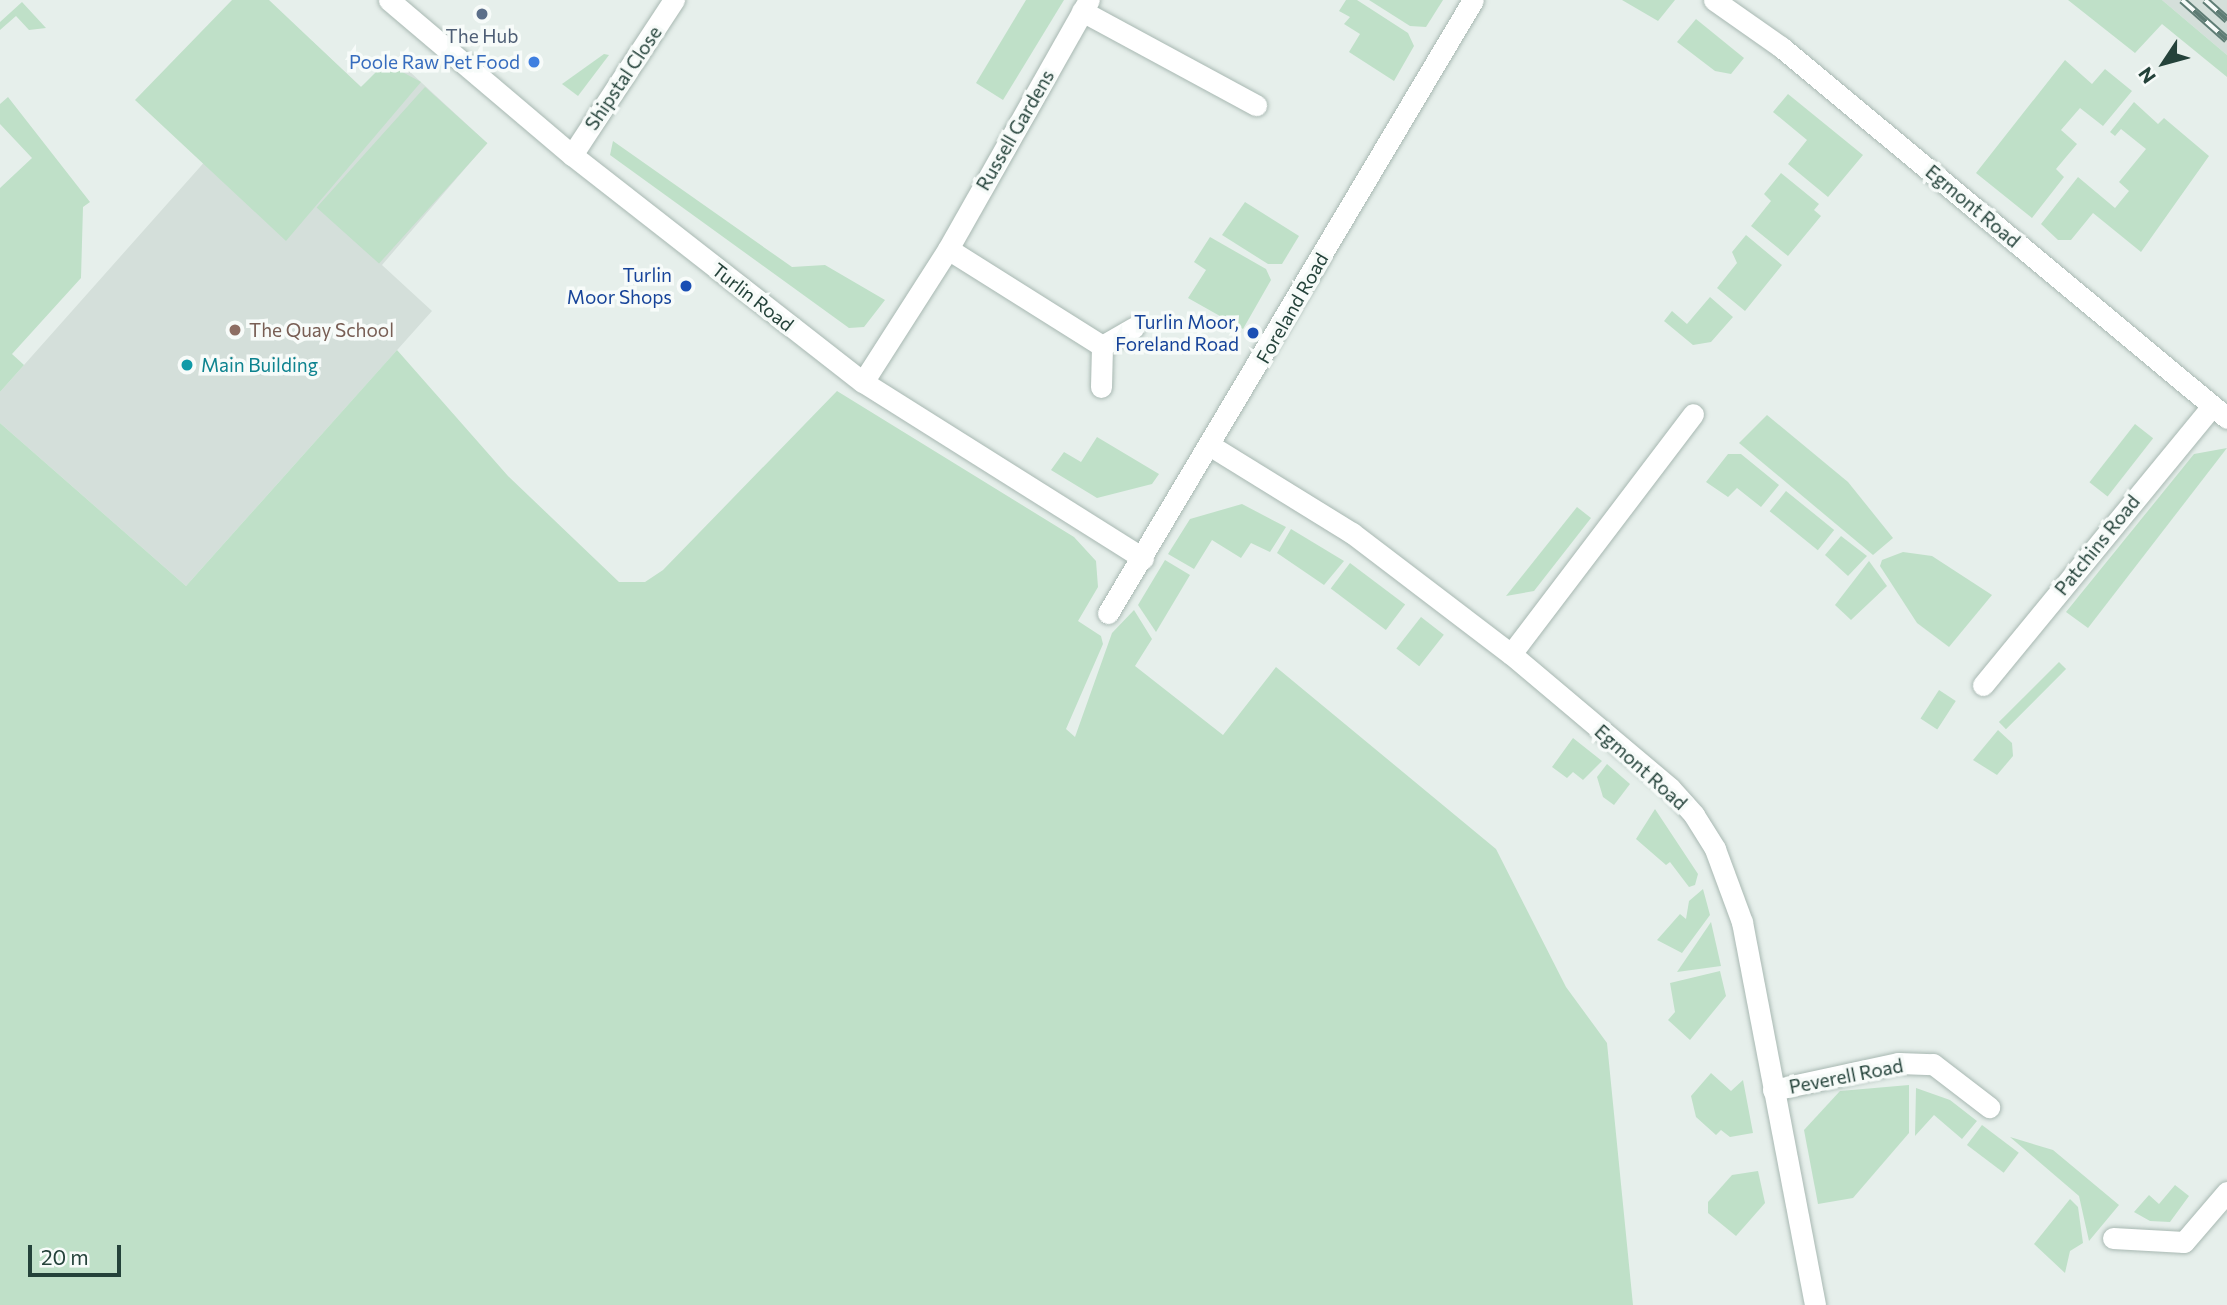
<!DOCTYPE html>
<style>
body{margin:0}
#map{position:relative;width:2227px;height:1305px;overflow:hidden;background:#e6efeb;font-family:Commissioner,sans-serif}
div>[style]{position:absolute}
.built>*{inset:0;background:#d4dfda}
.green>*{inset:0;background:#bfe0c8;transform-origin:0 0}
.roads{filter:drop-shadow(0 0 2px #a8b8b2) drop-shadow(0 0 2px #a8b8b2)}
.street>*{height:21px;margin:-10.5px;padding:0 10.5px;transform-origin:10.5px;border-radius:10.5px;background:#fff}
.rail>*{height:8px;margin-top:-4px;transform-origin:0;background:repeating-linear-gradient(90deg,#f7fbf9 0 16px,#5f7d75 0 32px);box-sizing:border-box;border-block:2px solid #5f7d75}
.dots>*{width:19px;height:19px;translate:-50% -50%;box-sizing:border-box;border:4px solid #f7fbf9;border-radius:50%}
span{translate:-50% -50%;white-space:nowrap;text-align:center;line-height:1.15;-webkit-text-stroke:7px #f7fbf9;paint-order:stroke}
.service-label{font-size:19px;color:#4e5e75}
.shop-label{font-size:19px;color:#366cbe}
.right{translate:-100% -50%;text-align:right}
.street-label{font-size:19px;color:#24423a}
.transit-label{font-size:19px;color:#164399}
.education-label{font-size:19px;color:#785e54}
.left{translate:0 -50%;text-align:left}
.culture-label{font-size:19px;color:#0d838f}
.north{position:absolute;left:2129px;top:28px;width:70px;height:70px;-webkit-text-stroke:5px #f7fbf9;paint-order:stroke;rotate:234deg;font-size:19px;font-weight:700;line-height:28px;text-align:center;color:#24423a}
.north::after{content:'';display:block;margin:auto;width:24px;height:32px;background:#24423a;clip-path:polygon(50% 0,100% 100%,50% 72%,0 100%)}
.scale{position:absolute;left:28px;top:1245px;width:93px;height:32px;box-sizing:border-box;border:4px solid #24423a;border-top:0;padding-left:9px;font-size:21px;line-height:24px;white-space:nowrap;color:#24423a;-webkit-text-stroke:5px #f7fbf9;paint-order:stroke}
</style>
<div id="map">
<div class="built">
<div style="clip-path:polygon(2162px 0,2227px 0,2227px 55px)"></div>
<div style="clip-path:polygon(312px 41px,361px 87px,383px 69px,409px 71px,487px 143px,382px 265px,432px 311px,186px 586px,0 423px,0 392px)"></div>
</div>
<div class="green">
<div style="clip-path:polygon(232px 0,269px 0,361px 87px,377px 71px,393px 67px,421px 82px,286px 241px,135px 100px)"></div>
<div style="clip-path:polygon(1026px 0,1064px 0,1003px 100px,976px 83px)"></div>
<div style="clip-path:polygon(1346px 0,1357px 0,1408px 33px,1414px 46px,1394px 81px,1349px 52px,1360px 34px,1344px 24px,1350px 17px,1339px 11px)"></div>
<div style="clip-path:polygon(1369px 0,1443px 0,1426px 27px,1410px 26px)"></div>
<div style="clip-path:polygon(1622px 0,1675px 0,1658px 21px)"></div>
<div style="clip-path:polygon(2068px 0,2162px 0,2227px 55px,2227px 77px,2162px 24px,2135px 53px)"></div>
<div style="clip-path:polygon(22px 2px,46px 28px,29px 30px,16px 16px,0 30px,0 22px)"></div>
<div style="clip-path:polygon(1696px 19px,1744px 58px,1731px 74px,1715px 71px,1677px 42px)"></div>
<div style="clip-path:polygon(604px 54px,609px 55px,578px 96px,562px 84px)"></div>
<div style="clip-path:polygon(2065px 60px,2092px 84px,2105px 69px,2132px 91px,2103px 126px,2080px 108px,2061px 130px,2077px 144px,2056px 169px,2064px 177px,2032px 218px,1976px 173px)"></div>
<div style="left:425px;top:87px;width:84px;height:162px;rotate:42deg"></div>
<div style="clip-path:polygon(1788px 94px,1863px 155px,1828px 197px,1788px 164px,1807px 140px,1773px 112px)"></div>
<div style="clip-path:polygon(8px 97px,90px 202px,83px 207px,81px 278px,12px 354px,24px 365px,0 392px,0 188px,32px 158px,0 124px,0 104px)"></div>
<div style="clip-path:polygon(2134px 102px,2158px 124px,2164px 118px,2209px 156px,2141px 252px,2093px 213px,2071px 240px,2058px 240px,2041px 224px,2078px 177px,2115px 208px,2129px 191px,2119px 182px,2146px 149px,2121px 129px,2115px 136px,2110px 132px)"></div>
<div style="clip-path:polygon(613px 141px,792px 267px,825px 265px,885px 300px,864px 327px,849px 328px,610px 155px)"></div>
<div style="clip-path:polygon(1781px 173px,1819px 204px,1814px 210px,1821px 216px,1788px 256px,1751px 226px,1771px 201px,1764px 194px)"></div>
<div style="clip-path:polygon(1245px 202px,1299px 236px,1282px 264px,1268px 264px,1222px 235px)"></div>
<div style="clip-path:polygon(1746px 235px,1782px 265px,1745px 311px,1717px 288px,1737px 263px,1732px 252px)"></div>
<div style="clip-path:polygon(1210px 237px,1266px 269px,1271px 280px,1243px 329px,1188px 298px,1206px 270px,1194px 262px)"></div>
<div style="clip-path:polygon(1710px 297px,1733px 317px,1711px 342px,1693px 345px,1664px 321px,1672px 311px,1687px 324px)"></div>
<div style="clip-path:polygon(397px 350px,508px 476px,619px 582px,645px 582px,663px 570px,837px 391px,1074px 537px,1096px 561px,1098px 587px,1078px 621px,1101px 636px,1103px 644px,1066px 729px,1075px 737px,1112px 633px,1134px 610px,1152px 639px,1135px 666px,1223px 735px,1276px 667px,1496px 849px,1566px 987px,1607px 1043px,1633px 1305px,0 1305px,0 423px,186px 586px)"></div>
<div style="clip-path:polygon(1767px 415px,1848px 482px,1893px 538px,1873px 555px,1739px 443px)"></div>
<div style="left:2135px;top:424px;width:23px;height:74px;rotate:38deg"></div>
<div style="clip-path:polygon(1097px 437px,1159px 474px,1152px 484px,1097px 498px,1051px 470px,1064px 452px,1081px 462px)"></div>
<div style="clip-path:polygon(2227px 448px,2088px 628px,2066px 612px,2194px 454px)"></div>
<div style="clip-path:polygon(1728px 454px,1741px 454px,1779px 485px,1761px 507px,1737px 488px,1728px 497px,1706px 482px)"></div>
<div style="left:1786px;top:491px;width:62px;height:26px;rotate:39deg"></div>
<div style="clip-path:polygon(1242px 504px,1286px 527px,1270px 552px,1251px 543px,1241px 558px,1212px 540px,1194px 569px,1168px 554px,1190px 519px)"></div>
<div style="clip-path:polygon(1577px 507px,1591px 518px,1534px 591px,1506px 596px)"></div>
<div style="clip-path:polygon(1291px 529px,1344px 561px,1324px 585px,1277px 553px)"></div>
<div style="clip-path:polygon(1841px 536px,1867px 556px,1848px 576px,1825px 555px)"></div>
<div style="clip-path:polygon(1903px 552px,1932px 556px,1992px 595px,1949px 647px,1917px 623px,1880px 566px,1882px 560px)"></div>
<div style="clip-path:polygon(1165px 560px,1190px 575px,1156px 632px,1138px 605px)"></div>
<div style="clip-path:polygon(1869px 561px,1887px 586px,1851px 620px,1835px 605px)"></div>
<div style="left:1350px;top:563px;width:69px;height:32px;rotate:37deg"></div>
<div style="left:1421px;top:617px;width:29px;height:40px;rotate:38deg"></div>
<div style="left:2059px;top:662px;width:10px;height:85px;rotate:45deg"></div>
<div style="left:1939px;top:690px;width:20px;height:34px;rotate:33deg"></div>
<div style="clip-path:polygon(1998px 730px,2012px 743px,2013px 756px,1997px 775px,1973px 760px)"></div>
<div style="clip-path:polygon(1573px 738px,1602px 761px,1583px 780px,1573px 772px,1567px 778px,1552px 767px)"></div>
<div style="clip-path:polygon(1607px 764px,1630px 784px,1614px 805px,1603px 797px,1597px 777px)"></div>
<div style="clip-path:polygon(1655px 809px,1698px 874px,1695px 885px,1689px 887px,1670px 862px,1666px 865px,1636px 839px)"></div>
<div style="clip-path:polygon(1703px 889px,1710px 915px,1682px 953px,1657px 940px,1680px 914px,1686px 919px,1689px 901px)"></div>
<div style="clip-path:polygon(1711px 922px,1721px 966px,1677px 972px)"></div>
<div style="clip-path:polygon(1720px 971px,1726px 996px,1690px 1040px,1668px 1020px,1675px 1012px,1670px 983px)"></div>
<div style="clip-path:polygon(1711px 1073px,1731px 1091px,1743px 1080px,1753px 1133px,1730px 1137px,1721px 1130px,1716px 1135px,1696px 1117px,1691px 1096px)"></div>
<div style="clip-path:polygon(1909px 1085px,1909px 1133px,1853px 1198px,1818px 1204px,1804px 1130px,1840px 1091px)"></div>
<div style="clip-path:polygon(1916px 1088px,1950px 1100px,1977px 1121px,1962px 1139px,1934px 1115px,1915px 1136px)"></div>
<div style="left:1982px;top:1125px;width:46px;height:25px;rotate:37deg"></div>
<div style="clip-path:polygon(2010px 1137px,2053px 1150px,2119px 1205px,2089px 1241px,2079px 1196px)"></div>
<div style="clip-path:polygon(1758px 1171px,1765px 1203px,1736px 1236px,1708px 1213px,1708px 1202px,1732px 1175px)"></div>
<div style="clip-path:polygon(2175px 1185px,2189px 1196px,2170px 1222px,2150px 1221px,2134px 1212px,2149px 1195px,2159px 1204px)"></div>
<div style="clip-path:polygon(2070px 1199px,2078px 1207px,2083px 1243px,2070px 1251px,2065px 1273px,2034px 1244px)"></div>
</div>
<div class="roads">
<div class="street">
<div style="left:389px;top:0;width:240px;rotate:40.3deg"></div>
<div style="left:572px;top:155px;width:369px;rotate:38deg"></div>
<div style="left:863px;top:382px;width:331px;rotate:32.2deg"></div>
<div style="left:1714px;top:0;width:82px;rotate:35deg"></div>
<div style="left:1781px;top:47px;width:580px;rotate:39.75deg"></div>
<div style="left:1082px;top:11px;width:198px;rotate:28.4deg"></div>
<div style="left:572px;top:155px;width:186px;rotate:-56.7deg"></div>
<div style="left:948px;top:249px;width:182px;rotate:32.2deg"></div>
<div style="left:1102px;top:346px;width:36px;rotate:-30deg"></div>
<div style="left:863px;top:382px;width:158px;rotate:-57.4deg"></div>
<div style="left:948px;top:249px;width:286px;rotate:-60.5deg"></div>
<div style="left:1101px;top:387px;width:41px;rotate:-88.6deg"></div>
<div style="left:1211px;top:446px;width:166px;rotate:31.7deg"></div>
<div style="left:1352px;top:533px;width:200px;rotate:37.3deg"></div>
<div style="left:1511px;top:654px;width:208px;rotate:40.1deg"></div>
<div style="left:1670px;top:788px;width:36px;rotate:48deg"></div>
<div style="left:1694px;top:815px;width:40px;rotate:58deg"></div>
<div style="left:1715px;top:849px;width:78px;rotate:69.7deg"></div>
<div style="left:1742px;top:922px;width:390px;rotate:79.2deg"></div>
<div style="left:1108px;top:613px;width:713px;rotate:-59.23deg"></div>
<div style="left:1511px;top:654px;width:301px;rotate:-52.8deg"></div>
<div style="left:1983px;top:685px;width:360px;rotate:-50.6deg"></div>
<div style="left:1773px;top:1090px;width:128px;rotate:-12.2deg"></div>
<div style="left:1898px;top:1063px;width:35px;rotate:2deg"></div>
<div style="left:1933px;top:1064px;width:71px;rotate:37.5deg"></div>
<div style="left:2113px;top:1238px;width:71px;rotate:3.2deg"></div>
<div style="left:2184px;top:1242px;width:66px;rotate:-49.3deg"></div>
</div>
</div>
<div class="rail">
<div style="left:2182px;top:0;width:60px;rotate:41.6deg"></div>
<div style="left:2205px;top:0;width:30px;rotate:42deg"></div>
</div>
<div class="dots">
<div style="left:482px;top:14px;background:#5c6f8a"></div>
<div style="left:534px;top:62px;background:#3f7fe0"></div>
<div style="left:686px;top:286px;background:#1a4fb4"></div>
<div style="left:235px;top:330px;background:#8d6e63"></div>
<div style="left:1253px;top:333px;background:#1a4fb4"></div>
<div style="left:187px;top:365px;background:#0f9aa8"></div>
</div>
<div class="service-label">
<span style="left:482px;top:36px">The Hub</span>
</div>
<div class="shop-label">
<span class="right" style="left:520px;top:62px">Poole Raw Pet Food</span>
</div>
<div class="street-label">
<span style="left:623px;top:78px;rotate:-56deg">Shipstal Close</span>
<span style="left:1015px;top:130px;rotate:-60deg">Russell Gardens</span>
<span style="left:1973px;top:206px;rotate:40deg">Egmont Road</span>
<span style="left:753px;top:297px;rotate:38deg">Turlin Road</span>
<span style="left:1292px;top:308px;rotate:-60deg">Foreland Road</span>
<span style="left:2097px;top:545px;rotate:-51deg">Patchins Road</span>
<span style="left:1641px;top:767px;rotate:42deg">Egmont Road</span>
<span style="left:1846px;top:1076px;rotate:-11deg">Peverell Road</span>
</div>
<div class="transit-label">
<span class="right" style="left:672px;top:286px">Turlin<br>Moor Shops</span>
<span class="right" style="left:1239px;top:333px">Turlin Moor,<br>Foreland Road</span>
</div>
<div class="education-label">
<span class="left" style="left:249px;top:330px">The Quay School</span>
</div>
<div class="culture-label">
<span class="left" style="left:201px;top:365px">Main Building</span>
</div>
<div class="north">N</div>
<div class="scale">20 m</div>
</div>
